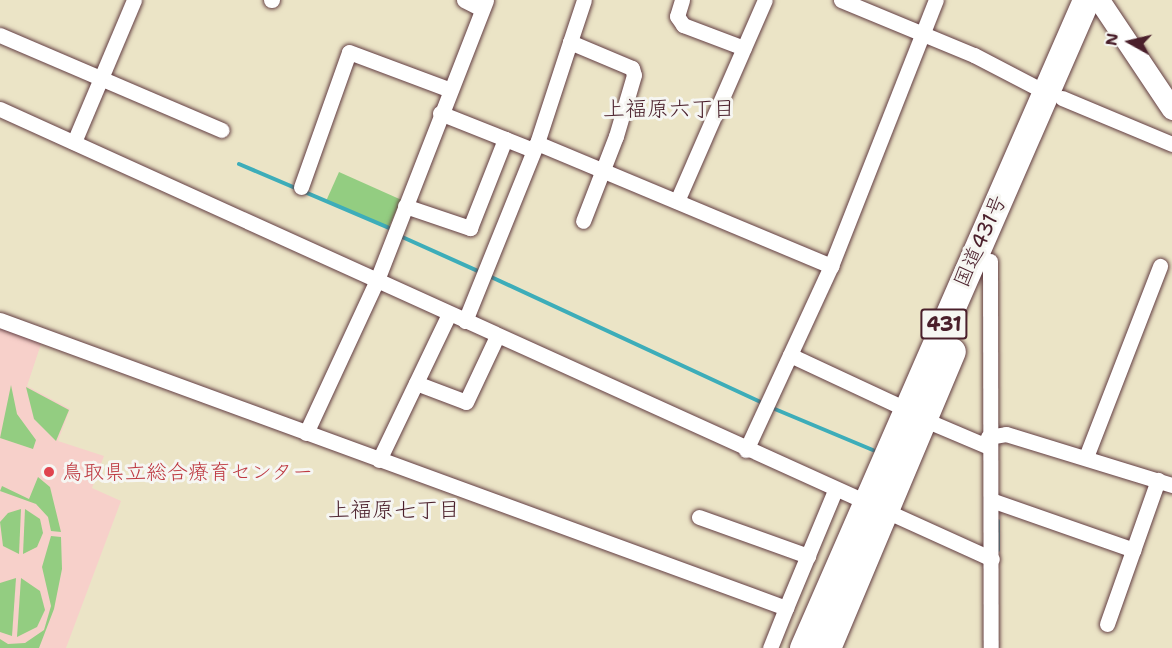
<!DOCTYPE html>
<meta charset="utf-8">
<style>
body{margin:0}
#map{position:relative;width:1172px;height:648px;overflow:hidden;background:#ebe4c6;font-family:"Shantell Sans","Klee One",sans-serif}
div>[style]{position:absolute}
.built>*{inset:0;background:#f7d0ca}
.green>*{inset:0;background:#93cd81;transform-origin:0 0}
.stream>*{height:4px;margin:-2px;padding:0 2px;transform-origin:2px;border-radius:2px;background:#3dadb9}
.roads{filter:drop-shadow(0 0 2px #623d42) drop-shadow(0 0 2px #623d42)}
.street>*{height:15px;margin:-7.5px;padding:0 7.5px;transform-origin:7.5px;border-radius:7.5px;background:#fff}
.secondary>*{height:21px;margin:-10.5px;padding:0 10.5px;transform-origin:10.5px;border-radius:10.5px;background:#fff}
.highway>*{height:27px;margin:-13.5px;padding:0 13.5px;transform-origin:13.5px;border-radius:13.5px;background:#fff}
.dots>*{width:16px;height:16px;translate:-50% -50%;box-sizing:border-box;border:3px solid #f6f6f2;border-radius:50%}
span{translate:-50% -50%;white-space:nowrap;text-align:center;line-height:1.15;-webkit-text-stroke:6px #f6f6f2;paint-order:stroke}
.shield-label span{padding:2px 4px;background:#f6f6f2;border:2px solid;border-radius:4px;-webkit-text-stroke-width:0}
.shield-label{font-size:20px;color:#4a1f2b;font-weight:700}
.street-label{font-size:21px;color:#4a1f2b}
.health-label{font-size:21px;color:#be3a42}
.left{translate:0 -50%;text-align:left}
.neighbourhood-label{font-size:22px;color:#4a1f2b}
.north{position:absolute;left:1100px;top:12px;width:60px;height:60px;-webkit-text-stroke:4px #f6f6f2;paint-order:stroke;rotate:278deg;font-size:16px;font-weight:700;line-height:24px;text-align:center;color:#4a1f2b}
.north::after{content:'';display:block;margin:auto;width:21px;height:27px;background:#4a1f2b;clip-path:polygon(50% 0,100% 100%,50% 72%,0 100%)}
</style>
<div id="map">
<div class="built">
<div style="clip-path:polygon(0 324px,42px 341px,27px 386px,70px 409px,58px 441px,104px 456px,92px 488px,121px 501px,66px 648px,0 648px)"></div>
</div>
<div class="green">
<div style="left:339px;top:172px;width:68px;height:32px;rotate:24deg"></div>
<div style="clip-path:polygon(11px 385px,17px 414px,36px 440px,33px 449px,0 438px)"></div>
<div style="clip-path:polygon(26px 387px,69px 410px,56px 441px,34px 419px)"></div>
<div style="clip-path:polygon(38px 477px,50px 487px,61px 532px,51px 531px,48px 517px,36px 504px,0 491px,2px 486px,29px 499px)"></div>
<div style="clip-path:polygon(21px 509px,19px 554px,3px 546px,0 522px,8px 513px)"></div>
<div style="clip-path:polygon(25px 509px,40px 519px,43px 533px,37px 547px,23px 554px)"></div>
<div style="clip-path:polygon(51px 536px,61px 537px,62px 569px,54px 609px,39px 648px,0 648px,0 639px,8px 644px,25px 643px,44px 630px,51px 606px,42px 567px)"></div>
<div style="clip-path:polygon(16px 578px,12px 636px,0 632px,0 583px)"></div>
<div style="clip-path:polygon(21px 578px,40px 591px,45px 610px,37px 627px,17px 637px)"></div>
</div>
<div class="stream">
<div style="left:239px;top:164px;width:163px;rotate:23.1deg"></div>
<div style="left:400px;top:236px;width:85px;rotate:24.2deg"></div>
<div style="left:489px;top:276px;width:300px;rotate:24.9deg"></div>
<div style="left:770px;top:407px;width:112px;rotate:22.7deg"></div>
<div style="left:998px;top:521px;width:29px;rotate:90deg"></div>
</div>
<div class="roads">
<div class="street">
<div style="left:271px;top:0;width:1px"></div>
<div style="left:464px;top:0;width:20px;rotate:27deg"></div>
<div style="left:682px;top:0;width:17px;rotate:107deg"></div>
<div style="left:677px;top:16px;width:11px;rotate:56deg"></div>
<div style="left:683px;top:25px;width:65px;rotate:20.7deg"></div>
<div style="left:841px;top:0;width:144px;rotate:22.5deg"></div>
<div style="left:974px;top:55px;width:82px;rotate:27.5deg"></div>
<div style="left:0;top:35px;width:241px;rotate:23.2deg"></div>
<div style="left:570px;top:42px;width:44px;rotate:-71.6deg"></div>
<div style="left:1062px;top:98px;width:119px;rotate:22.7deg"></div>
<div style="left:0;top:109px;width:1089px;rotate:24.4deg"></div>
<div style="left:440px;top:113px;width:100px;rotate:21.7deg"></div>
<div style="left:74px;top:142px;width:154px;rotate:-67.1deg"></div>
<div style="left:537px;top:143px;width:106px;rotate:-71.9deg"></div>
<div style="left:570px;top:42px;width:67px;rotate:22.8deg"></div>
<div style="left:632px;top:68px;width:7px;rotate:74deg"></div>
<div style="left:634px;top:75px;width:64px;rotate:106.4deg"></div>
<div style="left:616px;top:136px;width:91px;rotate:111.2deg"></div>
<div style="left:301px;top:187px;width:143px;rotate:-70.4deg"></div>
<div style="left:349px;top:52px;width:106px;rotate:20.5deg"></div>
<div style="left:677px;top:201px;width:219px;rotate:-66.4deg"></div>
<div style="left:405px;top:206px;width:69px;rotate:18.7deg"></div>
<div style="left:470px;top:228px;width:96px;rotate:-68.5deg"></div>
<div style="left:990px;top:261px;width:387px;rotate:89.9deg"></div>
<div style="left:0;top:320px;width:837px;rotate:20.12deg"></div>
<div style="left:786px;top:608px;width:128px;rotate:-67.4deg"></div>
<div style="left:465px;top:321px;width:192px;rotate:-68deg"></div>
<div style="left:537px;top:143px;width:319px;rotate:22.7deg"></div>
<div style="left:790px;top:355px;width:128px;rotate:25deg"></div>
<div style="left:416px;top:383px;width:53px;rotate:20.8deg"></div>
<div style="left:466px;top:402px;width:73px;rotate:-64.8deg"></div>
<div style="left:923px;top:419px;width:72px;rotate:23deg"></div>
<div style="left:306px;top:433px;width:169px;rotate:-65.1deg"></div>
<div style="left:377px;top:280px;width:300px;rotate:-68.7deg"></div>
<div style="left:988px;top:437px;width:18px;rotate:-9deg"></div>
<div style="left:1006px;top:434px;width:174px;rotate:17.1deg"></div>
<div style="left:746px;top:450px;width:203px;rotate:-65.2deg"></div>
<div style="left:831px;top:266px;width:286px;rotate:-68.5deg"></div>
<div style="left:1086px;top:457px;width:205px;rotate:-68.8deg"></div>
<div style="left:379px;top:460px;width:162px;rotate:-64.4deg"></div>
<div style="left:991px;top:500px;width:151px;rotate:19.3deg"></div>
<div style="left:699px;top:517px;width:116px;rotate:19.7deg"></div>
<div style="left:1107px;top:624px;width:153px;rotate:-70.5deg"></div>
<div style="left:770px;top:648px;width:43px;rotate:-68.2deg"></div>
</div>
<div class="secondary">
<div style="left:1099px;top:0;width:131px;rotate:56.2deg"></div>
</div>
<div class="highway">
<div style="left:803px;top:648px;width:707px;rotate:-66.41deg"></div>
<div style="left:827px;top:648px;width:322px;rotate:-67.2deg"></div>
</div>
</div>
<div class="dots">
<div style="left:49px;top:472px;background:#e0444e"></div>
</div>
<div class="shield-label">
<span style="left:944px;top:324px">431</span>
</div>
<div class="street-label">
<span style="left:980px;top:241px;rotate:-66deg">国道431号</span>
</div>
<div class="health-label">
<span class="left" style="left:62px;top:472px">鳥取県立総合療育センター</span>
</div>
<div class="neighbourhood-label">
<span style="left:669px;top:109px">上福原六丁目</span>
<span style="left:394px;top:510px">上福原七丁目</span>
</div>
<div class="north">N</div>
</div>
